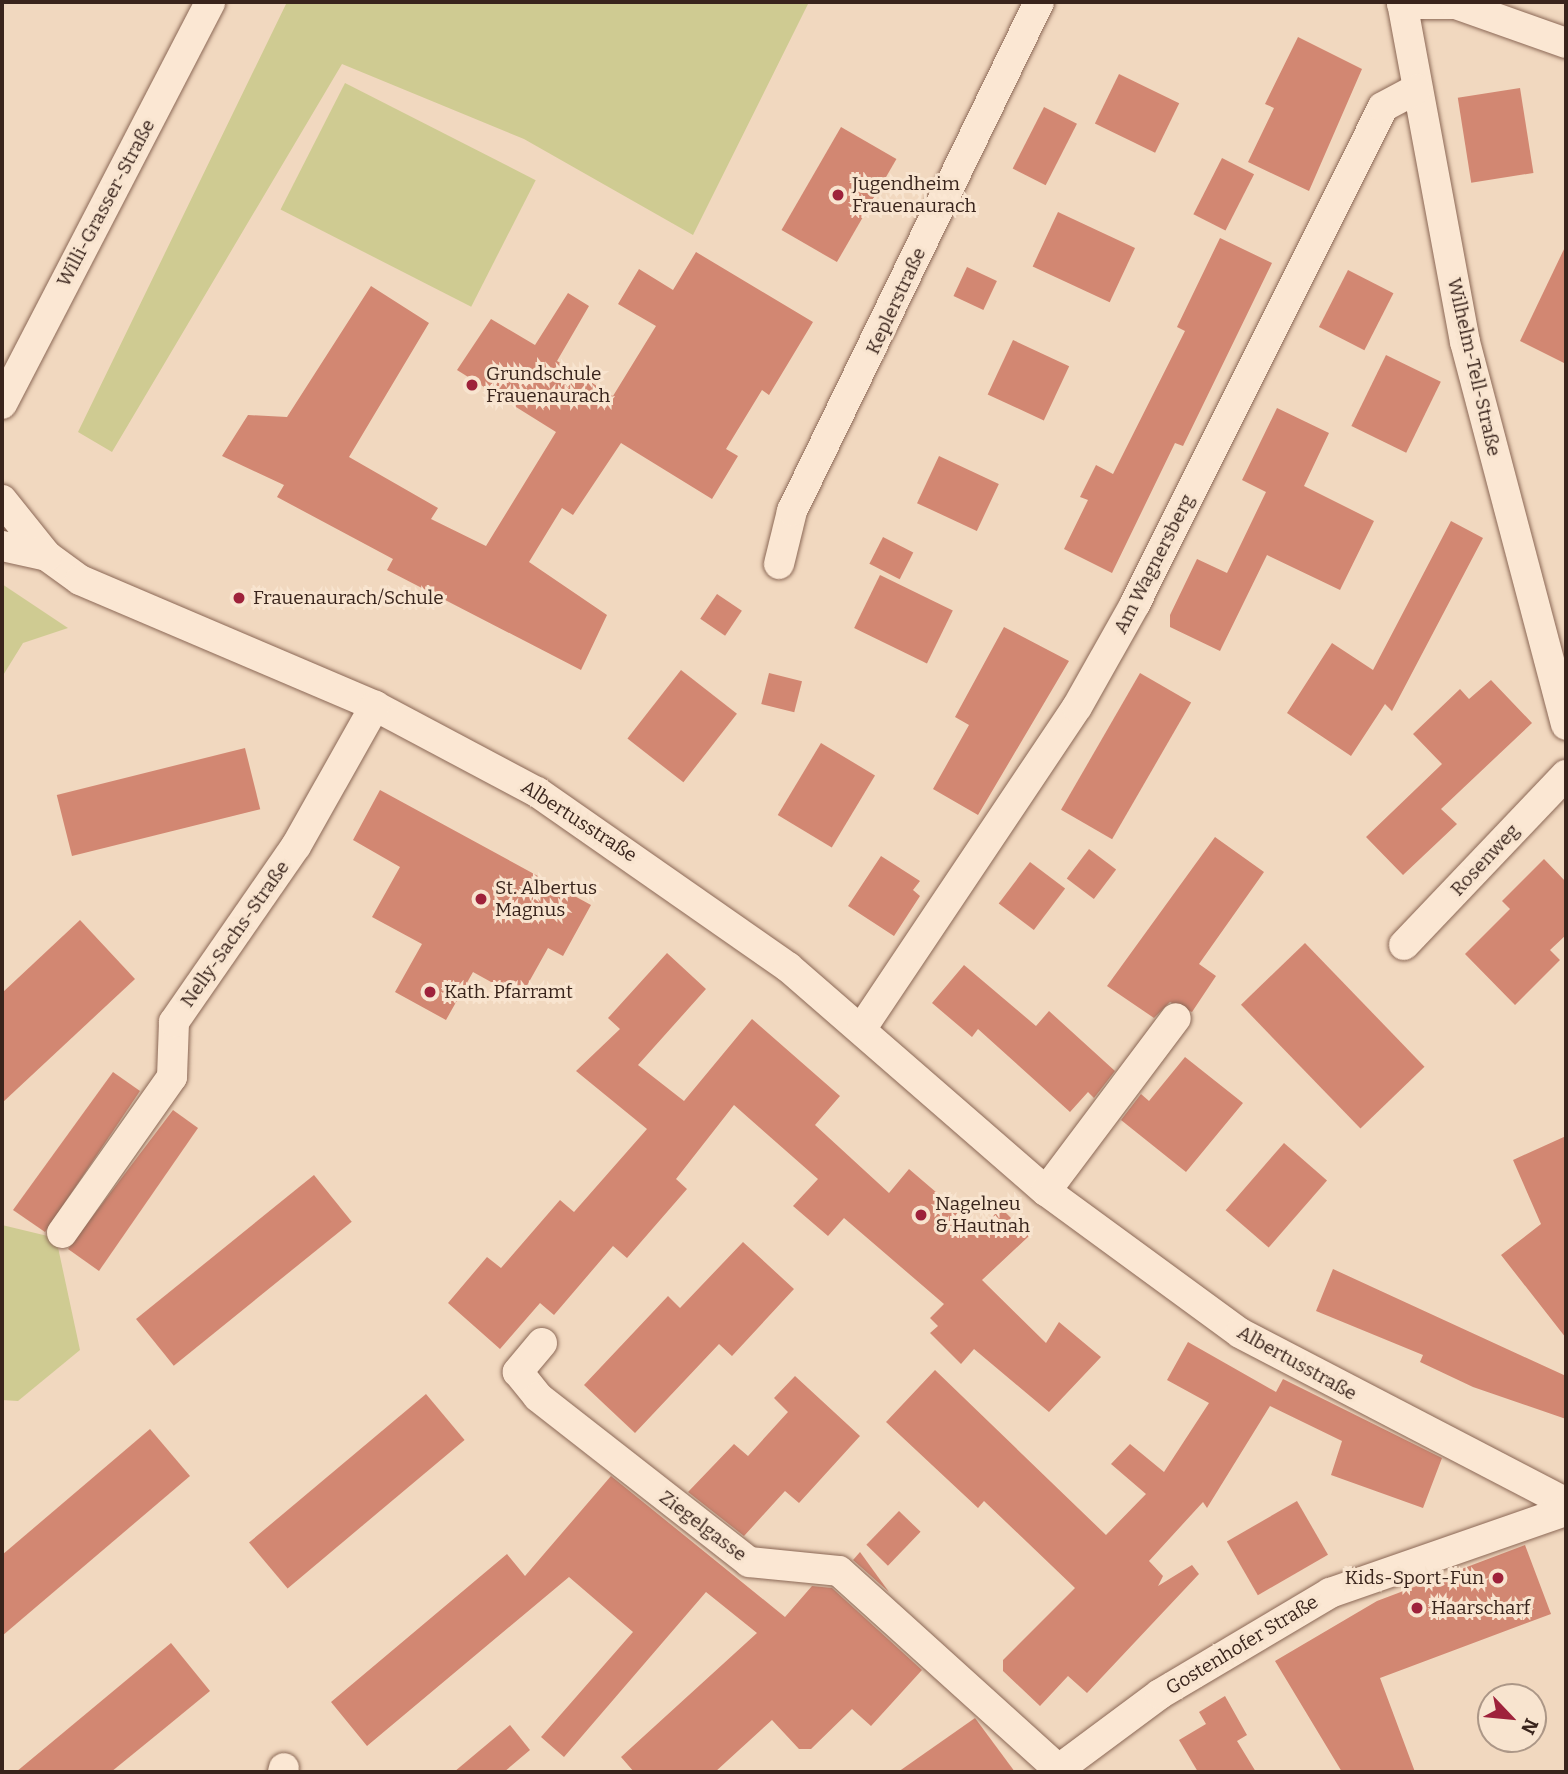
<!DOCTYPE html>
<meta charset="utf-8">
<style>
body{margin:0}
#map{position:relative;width:1568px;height:1774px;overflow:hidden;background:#f1d8bf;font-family:Bitter,serif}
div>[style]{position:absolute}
.green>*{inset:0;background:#cfcb92;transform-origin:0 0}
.building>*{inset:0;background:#d28772;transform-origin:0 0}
.roads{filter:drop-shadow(0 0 2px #8b6856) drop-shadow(0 0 2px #8b6856)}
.minor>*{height:30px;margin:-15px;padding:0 15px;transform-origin:15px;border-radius:15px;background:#fbe7d3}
.dots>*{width:19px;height:19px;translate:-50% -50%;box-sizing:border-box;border:4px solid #f8e4cf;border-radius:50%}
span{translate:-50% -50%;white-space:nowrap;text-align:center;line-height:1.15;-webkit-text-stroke:6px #f8e4cf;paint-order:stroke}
.poi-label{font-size:19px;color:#39241c}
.left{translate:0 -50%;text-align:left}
.right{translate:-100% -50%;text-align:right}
.street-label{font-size:19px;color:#39241c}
.frame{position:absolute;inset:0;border:4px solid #39241c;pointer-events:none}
.north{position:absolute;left:1477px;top:1683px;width:70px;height:70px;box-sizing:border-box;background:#f8e4cf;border:2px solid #ac9787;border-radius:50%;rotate:116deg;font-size:19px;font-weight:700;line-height:28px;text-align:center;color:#39241c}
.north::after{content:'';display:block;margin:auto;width:24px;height:32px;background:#9e223b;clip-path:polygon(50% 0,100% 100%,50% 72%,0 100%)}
</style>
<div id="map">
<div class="green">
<div style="clip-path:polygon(287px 2px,809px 2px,693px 235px,524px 139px,342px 64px,112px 452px,78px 432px)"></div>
<div style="left:345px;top:83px;width:214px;height:142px;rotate:27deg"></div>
<div style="clip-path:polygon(2px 584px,68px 628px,23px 643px,2px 677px)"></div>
<div style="clip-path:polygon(2px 1225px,56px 1238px,80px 1350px,18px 1401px,2px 1400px)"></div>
</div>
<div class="building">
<div style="clip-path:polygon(1298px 37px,1362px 69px,1309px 191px,1248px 162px,1274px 108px,1265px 104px)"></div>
<div style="left:1119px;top:74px;width:67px;height:55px;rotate:26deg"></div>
<div style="left:1520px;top:88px;width:86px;height:63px;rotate:81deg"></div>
<div style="left:1044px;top:107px;width:37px;height:69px;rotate:27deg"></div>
<div style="left:841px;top:127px;width:64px;height:119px;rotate:30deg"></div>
<div style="left:1222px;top:158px;width:36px;height:63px;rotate:27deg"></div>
<div style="left:1058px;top:212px;width:85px;height:60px;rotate:25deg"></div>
<div style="clip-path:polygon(1220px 238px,1272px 263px,1183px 446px,1175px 443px,1112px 573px,1064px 549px,1088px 500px,1080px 497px,1096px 465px,1113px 474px,1185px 331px,1177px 327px)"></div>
<div style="clip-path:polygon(1566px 245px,1566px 364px,1520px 341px)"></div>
<div style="clip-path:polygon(696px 252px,813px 322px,769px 395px,762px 390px,726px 449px,738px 456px,712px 499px,621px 443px,573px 515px,562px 508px,529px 562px,607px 615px,581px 670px,387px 570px,393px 559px,277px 497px,284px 485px,222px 456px,248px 415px,287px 417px,371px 286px,429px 323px,349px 457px,438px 508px,431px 519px,486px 546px,556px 432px,457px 370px,491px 319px,535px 345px,568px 293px,589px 306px,557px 361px,613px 396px,656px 326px,618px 304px,639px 269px,673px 290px)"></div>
<div style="left:967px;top:267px;width:33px;height:32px;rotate:25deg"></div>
<div style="left:1348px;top:270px;width:51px;height:64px;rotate:27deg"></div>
<div style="left:1013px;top:340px;width:62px;height:60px;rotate:25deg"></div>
<div style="left:1386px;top:355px;width:61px;height:79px;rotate:26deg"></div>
<div style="clip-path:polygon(1277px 408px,1329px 433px,1304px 486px,1374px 521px,1340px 590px,1267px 555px,1220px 651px,1170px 627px,1170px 615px,1197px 559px,1227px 573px,1266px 492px,1242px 480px)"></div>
<div style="left:939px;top:456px;width:66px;height:52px;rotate:25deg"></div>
<div style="clip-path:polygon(1451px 521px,1483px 538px,1392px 711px,1385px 704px,1351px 756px,1287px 713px,1332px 643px,1373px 670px)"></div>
<div style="left:883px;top:537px;width:34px;height:30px;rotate:27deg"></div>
<div style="left:880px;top:575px;width:81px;height:59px;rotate:26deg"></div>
<div style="left:717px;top:594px;width:30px;height:30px;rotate:34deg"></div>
<div style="clip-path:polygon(1004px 627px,1069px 661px,978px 815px,933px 789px,969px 725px,955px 717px)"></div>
<div style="left:681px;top:670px;width:71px;height:87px;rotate:38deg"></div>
<div style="left:769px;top:673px;width:34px;height:32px;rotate:14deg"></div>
<div style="left:1140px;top:673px;width:59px;height:158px;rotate:30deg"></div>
<div style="clip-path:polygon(1491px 680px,1532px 723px,1441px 809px,1457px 824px,1403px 875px,1366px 837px,1442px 764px,1413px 734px,1460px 689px,1469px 699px)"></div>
<div style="left:821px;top:743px;width:63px;height:84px;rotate:31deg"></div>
<div style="left:245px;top:748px;width:63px;height:194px;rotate:76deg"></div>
<div style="clip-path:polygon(380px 790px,591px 905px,563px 956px,548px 948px,520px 998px,473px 972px,446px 1020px,395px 992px,422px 944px,372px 917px,400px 867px,353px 840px)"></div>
<div style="clip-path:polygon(1215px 837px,1264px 872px,1199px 964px,1216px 976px,1192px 1012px,1170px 1002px,1154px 1018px,1107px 986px)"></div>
<div style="left:1089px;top:849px;width:34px;height:37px;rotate:37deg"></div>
<div style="clip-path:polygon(881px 856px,920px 881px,913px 890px,920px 896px,894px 936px,848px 906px)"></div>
<div style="clip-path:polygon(1544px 859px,1566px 882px,1566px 935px,1550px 950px,1560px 960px,1515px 1005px,1465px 954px,1510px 909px,1502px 901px)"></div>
<div style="left:1030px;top:862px;width:44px;height:52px;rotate:37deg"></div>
<div style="clip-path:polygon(80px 920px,135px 979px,2px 1103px,2px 993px)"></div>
<div style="left:1305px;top:943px;width:172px;height:89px;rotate:46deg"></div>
<div style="clip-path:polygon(667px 953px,706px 989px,638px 1065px,684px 1101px,752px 1019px,840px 1096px,815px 1125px,889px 1193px,909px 1169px,979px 1229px,1001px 1208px,1029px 1236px,982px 1280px,1046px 1343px,1059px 1322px,1101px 1357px,1049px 1412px,974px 1349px,961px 1364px,930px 1333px,938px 1326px,930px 1318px,944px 1304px,844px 1218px,828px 1236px,793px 1206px,818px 1179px,734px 1105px,676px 1179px,687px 1189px,627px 1258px,613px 1246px,554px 1315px,540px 1303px,500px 1349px,448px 1303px,487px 1257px,501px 1268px,560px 1200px,574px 1212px,647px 1129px,576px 1071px,620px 1029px,608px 1018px)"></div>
<div style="clip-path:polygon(964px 965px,1036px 1026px,1049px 1011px,1115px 1071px,1094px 1098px,1088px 1092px,1070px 1112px,978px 1029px,972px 1037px,932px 1003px)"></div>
<div style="clip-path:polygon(1185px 1057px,1243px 1103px,1186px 1172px,1121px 1120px,1141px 1094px,1149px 1101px)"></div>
<div style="clip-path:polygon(113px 1072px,140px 1091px,45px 1232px,13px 1210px)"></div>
<div style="clip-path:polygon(173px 1110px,198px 1128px,99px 1271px,68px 1249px)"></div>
<div style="clip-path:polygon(1566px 1136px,1566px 1338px,1501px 1255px,1541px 1224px,1513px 1160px)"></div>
<div style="left:1284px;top:1143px;width:57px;height:89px;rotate:41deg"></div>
<div style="left:314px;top:1175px;width:60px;height:229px;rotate:51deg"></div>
<div style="clip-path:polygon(743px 1242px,794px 1289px,732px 1356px,719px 1344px,635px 1433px,584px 1385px,668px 1296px,680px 1308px)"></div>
<div style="clip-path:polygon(1333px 1269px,1566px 1376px,1566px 1419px,1473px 1387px,1420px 1362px,1423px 1355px,1316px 1311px)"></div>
<div style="clip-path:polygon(1188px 1342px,1276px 1392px,1283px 1379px,1442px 1458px,1423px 1508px,1331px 1475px,1342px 1441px,1270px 1406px,1207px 1508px,1203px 1502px,1149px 1561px,1163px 1576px,1158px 1586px,1192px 1565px,1199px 1574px,1087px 1693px,1068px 1676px,1040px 1706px,1003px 1671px,1003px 1660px,1075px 1588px,984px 1501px,978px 1508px,886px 1422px,935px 1370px,1106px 1535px,1146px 1494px,1111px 1464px,1130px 1444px,1164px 1472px,1209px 1403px,1167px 1380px)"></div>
<div style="clip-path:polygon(795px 1376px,860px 1436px,799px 1503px,785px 1491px,744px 1536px,688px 1492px,734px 1444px,748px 1456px,788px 1412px,774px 1398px)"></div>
<div style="left:426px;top:1394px;width:60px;height:231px;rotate:50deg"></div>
<div style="clip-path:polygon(150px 1429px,190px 1476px,2px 1636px,2px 1555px)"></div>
<div style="clip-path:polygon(611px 1476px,785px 1617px,812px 1586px,832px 1588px,922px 1670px,871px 1726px,852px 1709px,811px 1749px,799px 1749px,772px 1720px,715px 1772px,634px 1772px,621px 1757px,757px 1633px,706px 1592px,564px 1757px,541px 1737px,633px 1632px,569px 1577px,367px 1746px,331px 1702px,507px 1554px,525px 1576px)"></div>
<div style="left:1297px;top:1501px;width:62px;height:81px;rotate:60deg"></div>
<div style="left:899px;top:1511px;width:30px;height:47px;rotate:44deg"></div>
<div style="clip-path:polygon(1525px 1545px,1551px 1614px,1380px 1678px,1415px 1772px,1342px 1772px,1275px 1661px,1377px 1601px)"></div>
<div style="clip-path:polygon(860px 1552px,889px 1592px,853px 1560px)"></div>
<div style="clip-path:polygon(171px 1643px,210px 1691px,165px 1728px,111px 1772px,16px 1772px)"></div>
<div style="clip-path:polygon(1225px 1696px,1247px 1735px,1237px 1741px,1256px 1772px,1198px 1772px,1179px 1740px,1206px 1724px,1199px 1712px)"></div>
<div style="clip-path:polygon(975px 1718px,1015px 1772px,898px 1772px)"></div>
<div style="clip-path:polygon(510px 1725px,530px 1750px,504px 1772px,454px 1772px)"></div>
</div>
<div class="roads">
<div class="minor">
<div style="left:1402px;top:2px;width:346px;rotate:79.5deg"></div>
<div style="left:1465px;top:342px;width:396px;rotate:75.2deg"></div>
<div style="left:1402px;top:4px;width:54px"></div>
<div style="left:1456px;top:4px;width:117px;rotate:19.5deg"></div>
<div style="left:2px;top:404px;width:453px;rotate:-62.6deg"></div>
<div style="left:2px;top:500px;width:72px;rotate:51.2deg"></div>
<div style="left:47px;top:556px;width:41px;rotate:36deg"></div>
<div style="left:80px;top:580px;width:321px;rotate:23.1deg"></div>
<div style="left:375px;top:706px;width:183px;rotate:28deg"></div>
<div style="left:537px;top:792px;width:306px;rotate:34.9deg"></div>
<div style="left:788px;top:967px;width:342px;rotate:41deg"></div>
<div style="left:1046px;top:1191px;width:240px;rotate:36.2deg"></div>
<div style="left:1240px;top:1333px;width:368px;rotate:27.5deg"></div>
<div style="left:2px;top:546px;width:46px;rotate:12.5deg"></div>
<div style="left:779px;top:564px;width:55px;rotate:-76.2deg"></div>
<div style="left:792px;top:511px;width:566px;rotate:-64.11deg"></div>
<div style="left:1404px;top:945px;width:235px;rotate:-46.4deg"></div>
<div style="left:862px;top:1028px;width:386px;rotate:-56.2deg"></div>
<div style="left:1077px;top:707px;width:118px;rotate:-60.6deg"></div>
<div style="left:1135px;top:604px;width:555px;rotate:-63.48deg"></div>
<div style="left:1383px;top:107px;width:38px;rotate:-28deg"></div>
<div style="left:1046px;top:1191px;width:216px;rotate:-53.1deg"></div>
<div style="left:62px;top:1233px;width:191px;rotate:-54.8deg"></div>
<div style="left:172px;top:1077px;width:55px;rotate:-87.9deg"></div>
<div style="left:174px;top:1022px;width:214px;rotate:-55.3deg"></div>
<div style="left:296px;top:846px;width:161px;rotate:-60.6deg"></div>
<div style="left:542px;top:1343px;width:38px;rotate:130deg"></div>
<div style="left:518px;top:1372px;width:32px;rotate:51deg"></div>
<div style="left:538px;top:1397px;width:268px;rotate:38deg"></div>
<div style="left:749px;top:1562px;width:90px;rotate:5.7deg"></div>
<div style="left:839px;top:1571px;width:297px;rotate:42.1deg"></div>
<div style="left:283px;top:1772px;width:4px;rotate:-76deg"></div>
<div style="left:1055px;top:1772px;width:131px;rotate:-36.6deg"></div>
<div style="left:1160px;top:1694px;width:198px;rotate:-30.7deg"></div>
<div style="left:1330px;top:1593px;width:250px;rotate:-19.2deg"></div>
</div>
</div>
<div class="dots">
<div style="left:838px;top:195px;background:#9e223b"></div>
<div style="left:472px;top:385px;background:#9e223b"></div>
<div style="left:239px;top:598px;background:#9e223b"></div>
<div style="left:481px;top:899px;background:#9e223b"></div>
<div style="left:430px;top:992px;background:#9e223b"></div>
<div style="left:921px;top:1215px;background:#9e223b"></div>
<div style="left:1498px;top:1578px;background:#9e223b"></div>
<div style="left:1417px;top:1608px;background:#9e223b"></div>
</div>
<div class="poi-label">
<span class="left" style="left:852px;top:195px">Jugendheim<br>Frauenaurach</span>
<span class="left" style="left:486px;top:385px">Grundschule<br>Frauenaurach</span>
<span class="left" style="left:253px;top:598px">Frauenaurach/Schule</span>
<span class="left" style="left:495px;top:899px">St. Albertus<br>Magnus</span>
<span class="left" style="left:444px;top:992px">Kath. Pfarramt</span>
<span class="left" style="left:935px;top:1215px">Nagelneu<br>&amp; Hautnah</span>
<span class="right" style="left:1484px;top:1578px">Kids-Sport-Fun</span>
<span class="left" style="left:1431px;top:1608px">Haarscharf</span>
</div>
<div class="street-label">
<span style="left:106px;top:203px;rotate:-62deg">Willi-Grasser-Straße</span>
<span style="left:896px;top:301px;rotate:-65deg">Keplerstraße</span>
<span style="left:1474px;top:367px;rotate:77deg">Wilhelm-Tell-Straße</span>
<span style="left:1154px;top:564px;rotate:-63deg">Am Wagnersberg</span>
<span style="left:579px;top:821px;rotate:33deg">Albertusstraße</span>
<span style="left:1485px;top:860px;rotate:-47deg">Rosenweg</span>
<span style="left:235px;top:934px;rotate:-55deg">Nelly-Sachs-Straße</span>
<span style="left:1297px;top:1363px;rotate:29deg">Albertusstraße</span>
<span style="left:703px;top:1526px;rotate:37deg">Ziegelgasse</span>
<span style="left:1242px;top:1645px;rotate:-31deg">Gostenhofer Straße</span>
</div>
<div class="frame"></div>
<div class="north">N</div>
</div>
